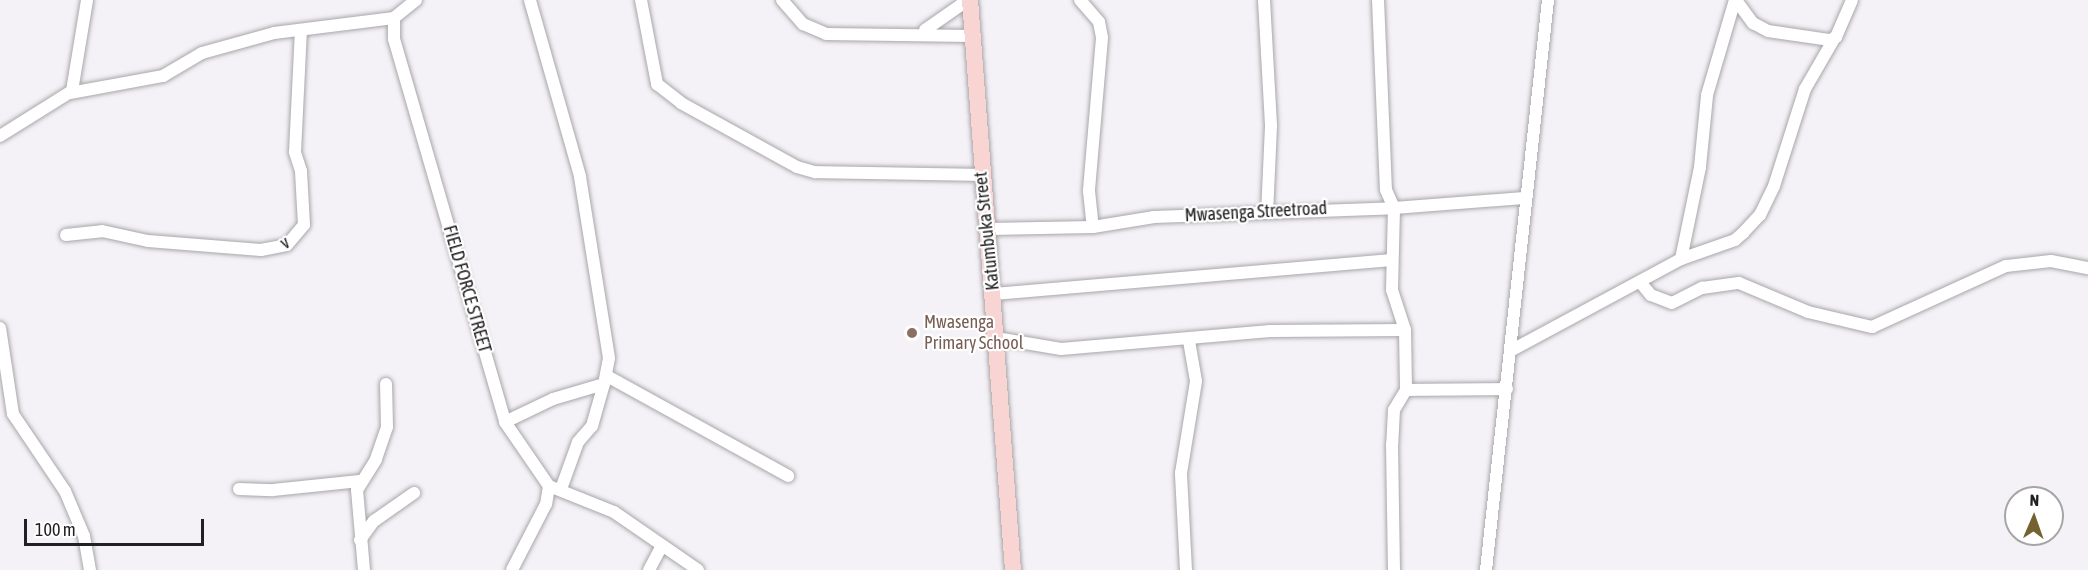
<!DOCTYPE html>
<style>
body{margin:0}
#map{position:relative;width:2088px;height:570px;overflow:hidden;background:#f5f2f7;font-family:"Asap Condensed",sans-serif}
div>[style]{position:absolute}
.roads{filter:drop-shadow(0 0 2px #a9a6aa) drop-shadow(0 0 2px #a9a6aa)}
.minor>*{height:12px;margin:-6px;padding:0 6px;transform-origin:6px;border-radius:6px;background:#fff}
.secondary>*{height:16px;margin:-8px;padding:0 8px;transform-origin:8px;border-radius:8px;background:#f8d4d2}
.dots>*{width:16px;height:16px;translate:-50% -50%;box-sizing:border-box;border:3px solid #fff;border-radius:50%}
span{translate:-50% -50%;white-space:nowrap;text-align:center;line-height:1.15;-webkit-text-stroke:4.5px #fff;paint-order:stroke}
.street-label{font-size:18px;color:#212022}
.education-label{font-size:18px;color:#785e54}
.left{translate:0 -50%;text-align:left}
.north{position:absolute;left:2004px;top:486px;width:60px;height:60px;box-sizing:border-box;background:#fff;border:2px solid #a6a6a7;border-radius:50%;rotate:2deg;font-size:16px;font-weight:700;line-height:24px;text-align:center;color:#212022}
.north::after{content:'';display:block;margin:auto;width:21px;height:27px;background:#766231;clip-path:polygon(50% 0,100% 100%,50% 72%,0 100%)}
.scale{position:absolute;left:24px;top:519px;width:180px;height:27px;box-sizing:border-box;border:3px solid #212022;border-top:0;padding-left:8px;font-size:18px;line-height:21px;white-space:nowrap;color:#212022;-webkit-text-stroke:4px #fff;paint-order:stroke}
</style>
<div id="map">
<div class="roads">
<div class="minor">
<div style="left:416px;top:0;width:28px;rotate:141deg"></div>
<div style="left:394px;top:18px;width:21px;rotate:90deg"></div>
<div style="left:394px;top:39px;width:399px;rotate:73.8deg"></div>
<div style="left:505px;top:422px;width:78px;rotate:55.5deg"></div>
<div style="left:549px;top:486px;width:18px;rotate:99deg"></div>
<div style="left:546px;top:504px;width:74px;rotate:117.3deg"></div>
<div style="left:641px;top:0;width:86px;rotate:79.2deg"></div>
<div style="left:657px;top:84px;width:31px;rotate:38deg"></div>
<div style="left:681px;top:103px;width:132px;rotate:28.9deg"></div>
<div style="left:797px;top:167px;width:19px;rotate:16deg"></div>
<div style="left:815px;top:172px;width:165px;rotate:1deg"></div>
<div style="left:782px;top:0;width:32px;rotate:49deg"></div>
<div style="left:803px;top:24px;width:25px;rotate:23deg"></div>
<div style="left:826px;top:34px;width:145px;rotate:0.8deg"></div>
<div style="left:1080px;top:0;width:29px;rotate:49deg"></div>
<div style="left:1099px;top:22px;width:16px;rotate:79deg"></div>
<div style="left:1102px;top:38px;width:154px;rotate:94.9deg"></div>
<div style="left:1089px;top:191px;width:36px;rotate:84deg"></div>
<div style="left:1264px;top:0;width:126px;rotate:86.8deg"></div>
<div style="left:1271px;top:126px;width:87px;rotate:92.6deg"></div>
<div style="left:1378px;top:0;width:190px;rotate:87.6deg"></div>
<div style="left:1386px;top:190px;width:20px;rotate:66deg"></div>
<div style="left:1394px;top:208px;width:82px;rotate:91.4deg"></div>
<div style="left:1392px;top:290px;width:42px;rotate:72deg"></div>
<div style="left:1405px;top:330px;width:60px;rotate:89deg"></div>
<div style="left:1406px;top:390px;width:23px;rotate:121deg"></div>
<div style="left:1394px;top:410px;width:34px;rotate:93deg"></div>
<div style="left:1392px;top:444px;width:126px;rotate:89.1deg"></div>
<div style="left:1736px;top:0;width:29px;rotate:54deg"></div>
<div style="left:1753px;top:23px;width:17px;rotate:28deg"></div>
<div style="left:1768px;top:31px;width:63px;rotate:8.3deg"></div>
<div style="left:1830px;top:40px;width:7px;rotate:-27deg"></div>
<div style="left:1836px;top:37px;width:40px;rotate:-66.6deg"></div>
<div style="left:925px;top:30px;width:52px;rotate:-34.9deg"></div>
<div style="left:70px;top:93px;width:95px;rotate:-10.4deg"></div>
<div style="left:163px;top:76px;width:45px;rotate:-30.5deg"></div>
<div style="left:202px;top:53px;width:75px;rotate:-15.5deg"></div>
<div style="left:274px;top:33px;width:121px;rotate:-7.1deg"></div>
<div style="left:0;top:136px;width:85px;rotate:-32deg"></div>
<div style="left:72px;top:91px;width:92px;rotate:-80.6deg"></div>
<div style="left:989px;top:229px;width:104px;rotate:-1.1deg"></div>
<div style="left:1093px;top:227px;width:62px;rotate:-9.3deg"></div>
<div style="left:1154px;top:217px;width:240px;rotate:-2.1deg"></div>
<div style="left:1394px;top:208px;width:130px;rotate:-4.4deg"></div>
<div style="left:66px;top:235px;width:36px;rotate:-6deg"></div>
<div style="left:102px;top:231px;width:47px;rotate:12.3deg"></div>
<div style="left:148px;top:241px;width:113px;rotate:4.6deg"></div>
<div style="left:261px;top:250px;width:26px;rotate:-11deg"></div>
<div style="left:287px;top:245px;width:26px;rotate:-50deg"></div>
<div style="left:304px;top:225px;width:54px;rotate:-93.2deg"></div>
<div style="left:301px;top:171px;width:20px;rotate:-108deg"></div>
<div style="left:295px;top:152px;width:121px;rotate:-87.2deg"></div>
<div style="left:1681px;top:259px;width:94px;rotate:-78.3deg"></div>
<div style="left:1700px;top:167px;width:72px;rotate:-84.4deg"></div>
<div style="left:1707px;top:95px;width:99px;rotate:-73.6deg"></div>
<div style="left:1640px;top:282px;width:17px;rotate:50deg"></div>
<div style="left:1651px;top:295px;width:22px;rotate:21deg"></div>
<div style="left:1672px;top:303px;width:34px;rotate:-27deg"></div>
<div style="left:1702px;top:288px;width:37px;rotate:-8deg"></div>
<div style="left:1739px;top:283px;width:75px;rotate:22.8deg"></div>
<div style="left:1808px;top:312px;width:66px;rotate:13.2deg"></div>
<div style="left:1872px;top:327px;width:147px;rotate:-24.5deg"></div>
<div style="left:2006px;top:266px;width:45px;rotate:-6.3deg"></div>
<div style="left:2051px;top:261px;width:38px;rotate:11deg"></div>
<div style="left:994px;top:294px;width:399px;rotate:-4.9deg"></div>
<div style="left:0;top:328px;width:87px;rotate:81.4deg"></div>
<div style="left:13px;top:414px;width:93px;rotate:56deg"></div>
<div style="left:65px;top:491px;width:49px;rotate:67.1deg"></div>
<div style="left:84px;top:536px;width:35px;rotate:80deg"></div>
<div style="left:996px;top:338px;width:66px;rotate:9.6deg"></div>
<div style="left:1061px;top:349px;width:210px;rotate:-4.9deg"></div>
<div style="left:1270px;top:331px;width:135px;rotate:-0.4deg"></div>
<div style="left:1512px;top:350px;width:192px;rotate:-28.3deg"></div>
<div style="left:1681px;top:259px;width:57px;rotate:-19.4deg"></div>
<div style="left:1735px;top:240px;width:11px;rotate:-41deg"></div>
<div style="left:1743px;top:233px;width:25px;rotate:-47deg"></div>
<div style="left:1760px;top:215px;width:32px;rotate:-64deg"></div>
<div style="left:1774px;top:186px;width:102px;rotate:-72.3deg"></div>
<div style="left:1805px;top:89px;width:58px;rotate:-59.9deg"></div>
<div style="left:607px;top:376px;width:207px;rotate:28.9deg"></div>
<div style="left:1406px;top:390px;width:101px;rotate:-0.6deg"></div>
<div style="left:505px;top:422px;width:53px;rotate:-25.6deg"></div>
<div style="left:553px;top:399px;width:53px;rotate:-16.4deg"></div>
<div style="left:604px;top:384px;width:26px;rotate:-79deg"></div>
<div style="left:609px;top:358px;width:184px;rotate:-99.1deg"></div>
<div style="left:580px;top:176px;width:183px;rotate:-105.9deg"></div>
<div style="left:549px;top:486px;width:70px;rotate:21.8deg"></div>
<div style="left:614px;top:512px;width:102px;rotate:34.6deg"></div>
<div style="left:239px;top:489px;width:34px;rotate:2deg"></div>
<div style="left:273px;top:490px;width:87px;rotate:-5.9deg"></div>
<div style="left:561px;top:489px;width:50px;rotate:-70.1deg"></div>
<div style="left:578px;top:442px;width:21px;rotate:-49deg"></div>
<div style="left:592px;top:426px;width:44px;rotate:-74.1deg"></div>
<div style="left:360px;top:540px;width:24px;rotate:-54deg"></div>
<div style="left:374px;top:521px;width:49px;rotate:-35deg"></div>
<div style="left:364px;top:570px;width:80px;rotate:-95deg"></div>
<div style="left:357px;top:490px;width:36px;rotate:-58deg"></div>
<div style="left:376px;top:459px;width:34px;rotate:-71deg"></div>
<div style="left:387px;top:427px;width:43px;rotate:-91.3deg"></div>
<div style="left:649px;top:570px;width:26px;rotate:-62deg"></div>
<div style="left:1186px;top:570px;width:97px;rotate:-93deg"></div>
<div style="left:1181px;top:473px;width:93px;rotate:-80.7deg"></div>
<div style="left:1196px;top:381px;width:41px;rotate:-99.9deg"></div>
<div style="left:1486px;top:570px;width:573px;rotate:-83.79deg"></div>
</div>
<div class="secondary">
<div style="left:970px;top:0;width:572px;rotate:85.69deg"></div>
</div>
</div>
<div class="dots">
<div style="left:912px;top:333px;background:#8d6e63"></div>
</div>
<div class="street-label">
<span style="left:1256px;top:212px;rotate:-3deg">Mwasenga Streetroad</span>
<span style="left:987px;top:231px;rotate:-96deg">Katumbuka Street</span>
<span style="left:285px;top:243px;rotate:-33deg">v</span>
<span style="left:467px;top:289px;rotate:74deg">FIELD FORCE STREET</span>
</div>
<div class="education-label">
<span class="left" style="left:924px;top:333px">Mwasenga<br>Primary School</span>
</div>
<div class="north">N</div>
<div class="scale">100 m</div>
</div>
